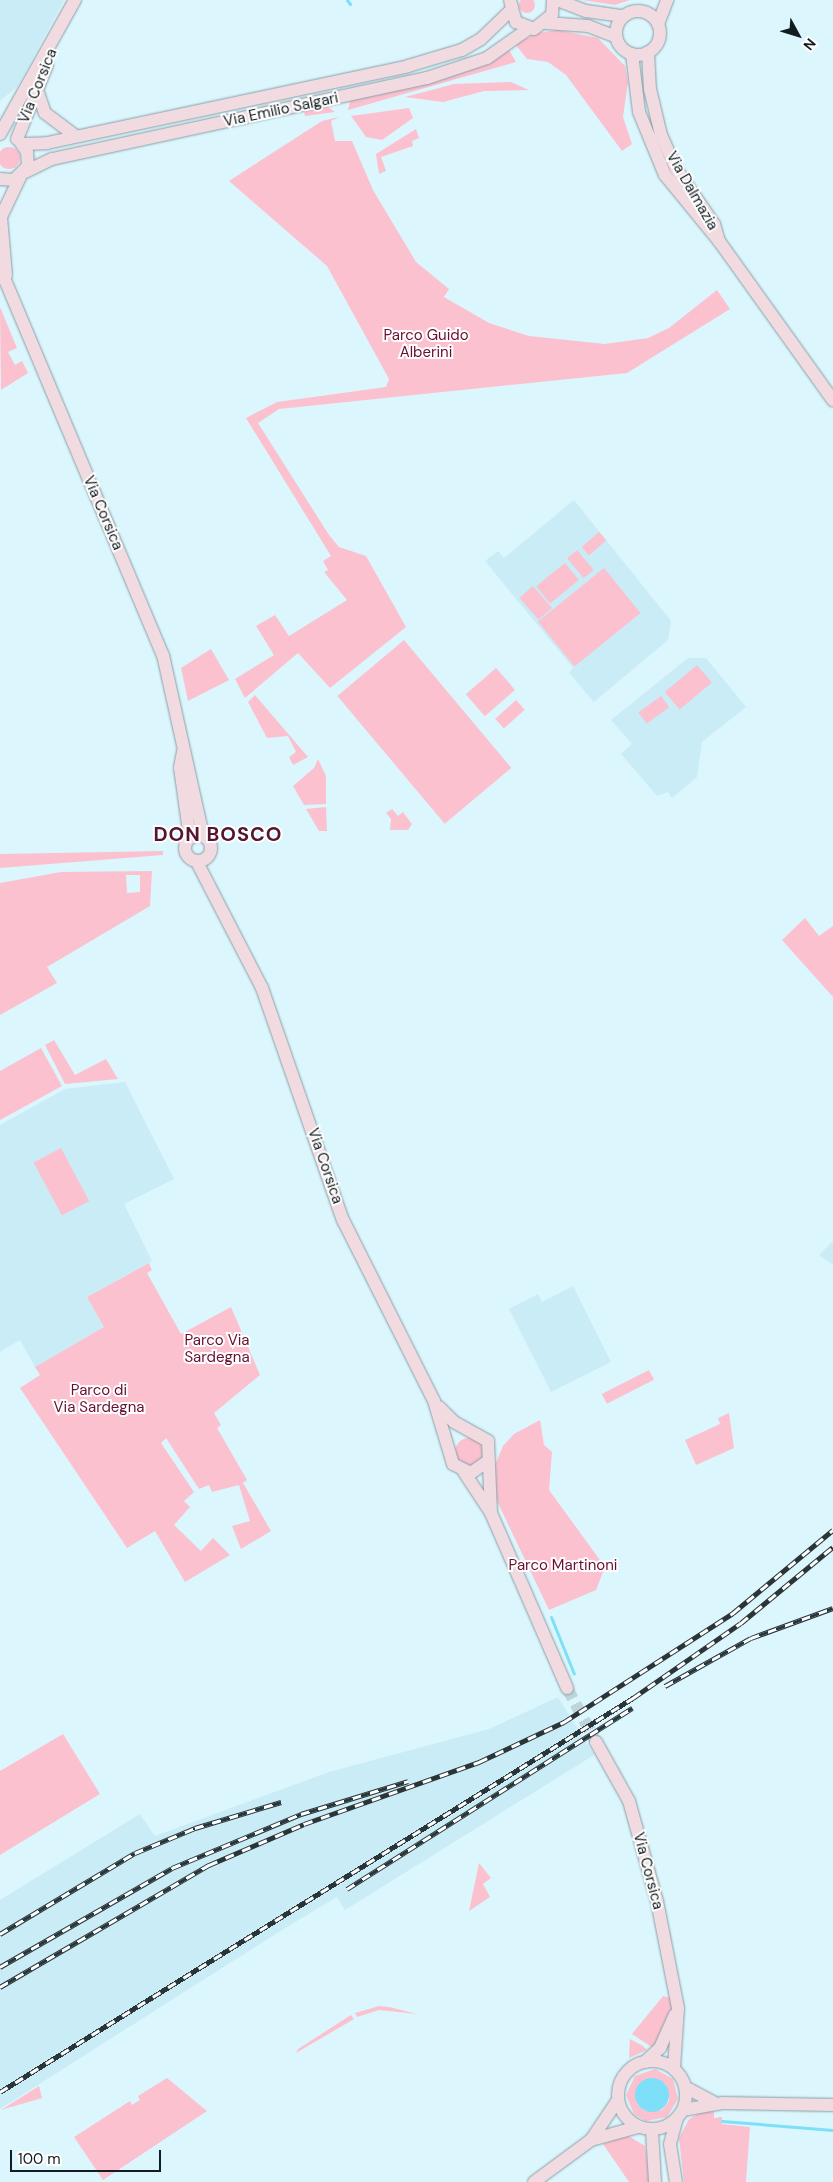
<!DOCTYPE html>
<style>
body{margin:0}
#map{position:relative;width:833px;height:2182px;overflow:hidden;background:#dcf6fd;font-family:"DM Sans",sans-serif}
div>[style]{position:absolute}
.built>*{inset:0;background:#c9ecf6}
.green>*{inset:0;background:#fcc1cf;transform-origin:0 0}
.round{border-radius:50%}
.water>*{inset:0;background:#7edff9}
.stream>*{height:3px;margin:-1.5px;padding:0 1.5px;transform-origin:1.5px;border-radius:1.5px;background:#7edff9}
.secondary-tunnel>*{height:12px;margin-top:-6px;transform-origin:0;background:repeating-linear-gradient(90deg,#bed5dc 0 12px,transparent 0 18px)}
.roads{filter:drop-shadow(0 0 1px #88a0a7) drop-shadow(0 0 1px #88a0a7)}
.secondary>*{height:12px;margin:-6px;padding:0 6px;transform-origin:6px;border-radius:6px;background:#f1dae0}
.secondary>.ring{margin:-6px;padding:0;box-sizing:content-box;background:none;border:12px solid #f1dae0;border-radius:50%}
.rail>*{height:5px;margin-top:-2.5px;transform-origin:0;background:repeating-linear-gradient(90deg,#fefefe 0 9px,#2a3539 0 18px);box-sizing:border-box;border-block:1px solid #2a3539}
span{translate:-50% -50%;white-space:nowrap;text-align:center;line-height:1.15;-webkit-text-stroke:4px #fefefe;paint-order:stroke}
.street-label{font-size:15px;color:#131c1f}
.park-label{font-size:15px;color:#670f32}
.district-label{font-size:20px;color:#57142d;font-weight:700;letter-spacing:1px}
.north{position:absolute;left:773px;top:10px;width:50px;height:50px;-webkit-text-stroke:4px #fefefe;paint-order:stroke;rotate:129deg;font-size:14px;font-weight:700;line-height:20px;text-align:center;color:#131c1f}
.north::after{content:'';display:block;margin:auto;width:18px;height:22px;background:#131c1f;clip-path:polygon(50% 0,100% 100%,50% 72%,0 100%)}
.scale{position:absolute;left:10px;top:2150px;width:151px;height:22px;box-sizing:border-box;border:2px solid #131c1f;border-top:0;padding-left:6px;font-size:15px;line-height:18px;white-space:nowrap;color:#131c1f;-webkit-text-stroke:4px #fefefe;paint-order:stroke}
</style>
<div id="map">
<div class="built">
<div style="clip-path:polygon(0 0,64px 0,17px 87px,0 101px)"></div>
<div style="clip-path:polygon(574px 500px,671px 621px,668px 640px,594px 702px,569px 673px,573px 668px,485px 561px,498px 551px,504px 558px)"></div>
<div style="clip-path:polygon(688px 658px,706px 658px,746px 707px,702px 742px,697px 777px,672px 798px,668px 792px,657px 796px,621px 754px,632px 744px,611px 720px)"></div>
<div style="clip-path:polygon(125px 1082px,174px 1179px,124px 1204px,152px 1261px,87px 1297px,104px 1327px,35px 1367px,20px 1340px,0 1352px,0 1125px,65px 1089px)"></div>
<div style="clip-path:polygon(833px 1241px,833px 1265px,819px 1255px)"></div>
<div style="clip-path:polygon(573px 1286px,611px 1362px,551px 1392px,509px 1309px,538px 1294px,542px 1302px)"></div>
<div style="clip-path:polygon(558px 1697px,594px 1755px,345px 1910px,337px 1897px,290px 1925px,0 2109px,0 1900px,140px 1814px,155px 1836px,329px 1772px,489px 1729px)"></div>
</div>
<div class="green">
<div class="round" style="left:519px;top:-3px;width:16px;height:16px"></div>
<div style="clip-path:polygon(582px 0,630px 0,615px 5px)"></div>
<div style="clip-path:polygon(558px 30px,598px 38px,625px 66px,628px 82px,623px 117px,632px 144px,622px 151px,566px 75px,548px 62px,527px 59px,515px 44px,537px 33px)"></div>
<div style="clip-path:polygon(509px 50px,516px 62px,348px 110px,350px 101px,490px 63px)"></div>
<div style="clip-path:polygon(511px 82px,529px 90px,484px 91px,443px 102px,405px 97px,454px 84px)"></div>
<div style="clip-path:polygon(327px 106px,335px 112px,305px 116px,304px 111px)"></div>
<div style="clip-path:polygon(409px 108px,413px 118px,382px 140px,366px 137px,351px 116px)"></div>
<div style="clip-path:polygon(339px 117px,331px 121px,335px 141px,352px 141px,373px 190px,416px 262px,449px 289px,444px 297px,489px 323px,529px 336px,605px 344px,648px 338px,669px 328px,717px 290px,730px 309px,627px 373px,279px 409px,258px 423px,329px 535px,339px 547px,366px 556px,406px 627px,330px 688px,298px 653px,245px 698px,235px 679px,274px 655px,256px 626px,275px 615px,289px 636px,347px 600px,324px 572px,328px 570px,323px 561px,331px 556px,246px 418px,277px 402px,386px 387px,389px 379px,327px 266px,229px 181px,322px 121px)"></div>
<div style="clip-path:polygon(416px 129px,419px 138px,412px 141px,413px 146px,381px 157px,386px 171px,379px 174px,376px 154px)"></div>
<div class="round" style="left:-2px;top:147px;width:22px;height:22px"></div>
<div style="clip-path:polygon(0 307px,17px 348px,8px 352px,15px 365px,22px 361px,28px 373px,1px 390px)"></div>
<div style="left:599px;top:532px;width:11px;height:23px;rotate:49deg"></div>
<div style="left:577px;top:550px;width:26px;height:13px;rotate:50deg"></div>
<div style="left:565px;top:563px;width:22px;height:37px;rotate:51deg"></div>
<div style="left:604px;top:568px;width:58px;height:85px;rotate:51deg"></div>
<div style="left:533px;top:586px;width:29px;height:18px;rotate:49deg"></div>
<div style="left:404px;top:640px;width:167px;height:87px;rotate:50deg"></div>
<div style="clip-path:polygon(211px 649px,229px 680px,188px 701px,181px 668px)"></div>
<div style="left:697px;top:665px;width:23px;height:42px;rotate:50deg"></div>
<div style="left:496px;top:668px;width:29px;height:40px;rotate:49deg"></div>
<div style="clip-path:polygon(255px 695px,308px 757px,293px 765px,289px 757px,296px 752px,288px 736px,267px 738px,248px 702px)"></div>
<div style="left:661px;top:696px;width:14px;height:28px;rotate:54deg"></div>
<div style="left:516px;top:700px;width:13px;height:28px;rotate:48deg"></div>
<div style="clip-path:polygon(318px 759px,326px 776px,326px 804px,304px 805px,293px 786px,314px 768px)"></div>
<div style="clip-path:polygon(326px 807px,327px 831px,319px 831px,306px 809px)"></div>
<div style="clip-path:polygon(392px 809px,398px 816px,403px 812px,412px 824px,408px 830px,390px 830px,391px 819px,386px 813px)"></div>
<div style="clip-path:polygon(163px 851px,163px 855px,0 868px,0 854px)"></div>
<div style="clip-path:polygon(evenodd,152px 871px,150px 906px,47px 967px,57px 983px,0 1015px,0 883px,61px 872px,152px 871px,126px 875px,140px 875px,140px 892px,127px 893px,126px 875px)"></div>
<div style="clip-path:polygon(805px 918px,819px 936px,833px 926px,833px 997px,782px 940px)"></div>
<div style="clip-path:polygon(54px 1040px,75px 1075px,106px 1059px,118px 1079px,65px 1084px,45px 1045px)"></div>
<div style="clip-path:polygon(41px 1048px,62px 1086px,0 1120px,0 1071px)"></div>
<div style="left:61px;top:1148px;width:60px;height:31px;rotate:62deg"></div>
<div style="clip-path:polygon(149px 1263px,152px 1270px,147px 1273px,181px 1334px,231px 1307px,260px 1375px,214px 1413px,221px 1425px,217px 1428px,247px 1480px,243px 1483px,271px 1531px,241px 1549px,232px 1526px,250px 1521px,239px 1485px,212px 1492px,209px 1485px,199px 1489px,166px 1438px,161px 1443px,194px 1492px,184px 1501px,190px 1507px,174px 1525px,201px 1551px,213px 1538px,230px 1555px,185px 1582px,155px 1531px,127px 1548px,20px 1388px,40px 1375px,35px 1367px,104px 1327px,87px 1297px)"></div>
<div style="left:649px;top:1370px;width:11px;height:53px;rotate:63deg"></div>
<div style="clip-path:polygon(729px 1413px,734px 1448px,696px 1465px,685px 1440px,720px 1424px,718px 1418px)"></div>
<div style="clip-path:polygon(540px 1420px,544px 1445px,552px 1452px,549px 1490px,605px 1567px,596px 1590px,549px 1610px,496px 1499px,495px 1465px,503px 1446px,514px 1434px)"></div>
<div class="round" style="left:455px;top:1438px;width:28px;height:28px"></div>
<div style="clip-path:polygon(63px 1734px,100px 1794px,0 1855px,0 1771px)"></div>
<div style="clip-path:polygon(479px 1863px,491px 1878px,483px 1884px,490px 1897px,469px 1911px)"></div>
<div style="clip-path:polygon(663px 1996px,670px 1998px,672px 2010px,659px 2043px,653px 2048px,632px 2034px)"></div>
<div style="clip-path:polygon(379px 2006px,389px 2007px,417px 2014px,379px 2010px,357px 2017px,355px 2013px)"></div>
<div style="clip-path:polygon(351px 2015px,354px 2019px,296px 2053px,298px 2049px)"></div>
<div style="clip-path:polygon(630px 2039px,643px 2046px,647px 2050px,629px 2058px)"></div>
<div style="clip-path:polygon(evenodd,655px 2069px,673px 2079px,678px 2099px,667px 2117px,646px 2121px,634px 2114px,626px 2095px,635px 2076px,655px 2069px,657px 2079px,666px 2085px,669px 2101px,662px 2110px,645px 2111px,637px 2104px,637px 2087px,657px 2079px)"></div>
<div style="clip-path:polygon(167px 2078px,207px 2111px,103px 2180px,74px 2137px,130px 2101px,132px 2105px,140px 2100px,138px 2096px)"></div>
<div style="clip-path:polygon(39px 2086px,42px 2098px,1px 2110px)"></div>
<div style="clip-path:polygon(707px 2109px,714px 2112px,714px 2118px,722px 2117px,722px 2124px,750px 2127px,746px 2182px,684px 2182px,679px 2138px,689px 2119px)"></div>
<div style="clip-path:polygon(627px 2135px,645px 2146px,651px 2182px,629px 2182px,603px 2144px)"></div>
</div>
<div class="water">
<div class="round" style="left:635px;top:2078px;width:34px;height:34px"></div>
</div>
<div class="stream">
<div style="left:347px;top:0;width:5px;rotate:53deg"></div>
<div style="left:551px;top:1617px;width:61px;rotate:68deg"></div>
<div style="left:722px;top:2121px;width:111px;rotate:4.6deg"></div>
</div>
<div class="secondary-tunnel">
<div style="left:567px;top:1688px;width:61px;rotate:61.8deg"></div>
</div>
<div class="roads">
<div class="secondary">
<div style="left:510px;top:0;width:23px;rotate:75deg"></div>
<div style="left:516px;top:22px;width:19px;rotate:21deg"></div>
<div style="left:534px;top:29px;width:23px;rotate:-38deg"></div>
<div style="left:552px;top:15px;width:15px;rotate:-86deg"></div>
<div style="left:557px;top:0;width:31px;rotate:21deg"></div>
<div style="left:586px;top:11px;width:37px;rotate:8deg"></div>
<div class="ring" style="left:616px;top:11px;width:32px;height:32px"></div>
<div style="left:546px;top:23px;width:42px;rotate:4.1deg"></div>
<div style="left:588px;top:26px;width:30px;rotate:21deg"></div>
<div style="left:658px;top:24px;width:26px;rotate:-69deg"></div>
<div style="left:648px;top:52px;width:37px;rotate:87deg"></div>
<div style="left:650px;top:89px;width:47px;rotate:76.6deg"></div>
<div style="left:661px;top:135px;width:37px;rotate:66deg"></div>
<div style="left:676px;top:169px;width:67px;rotate:55.4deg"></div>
<div style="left:714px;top:224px;width:18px;rotate:74deg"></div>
<div style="left:632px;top:54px;width:58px;rotate:83.1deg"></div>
<div style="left:639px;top:112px;width:68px;rotate:67.6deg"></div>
<div style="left:665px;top:175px;width:85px;rotate:50.7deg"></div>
<div style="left:719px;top:241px;width:196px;rotate:54.4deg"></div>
<div style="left:37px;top:90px;width:24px;rotate:71deg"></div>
<div style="left:45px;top:113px;width:38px;rotate:37deg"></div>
<div style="left:0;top:134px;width:154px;rotate:-60.8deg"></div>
<div style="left:17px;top:139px;width:80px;rotate:-67.9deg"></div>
<div style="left:23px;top:144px;width:24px;rotate:-2deg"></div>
<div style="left:47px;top:143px;width:369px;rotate:-12deg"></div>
<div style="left:408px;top:66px;width:56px;rotate:-16.5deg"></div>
<div style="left:462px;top:50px;width:22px;rotate:-30deg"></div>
<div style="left:481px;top:39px;width:40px;rotate:-44deg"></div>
<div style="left:25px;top:172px;width:30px;rotate:-26deg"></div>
<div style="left:52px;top:159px;width:384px;rotate:-12.2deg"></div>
<div style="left:427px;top:78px;width:63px;rotate:-18.4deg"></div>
<div style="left:487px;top:58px;width:50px;rotate:-35.3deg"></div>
<div style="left:0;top:179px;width:14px;rotate:4deg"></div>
<div style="left:14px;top:180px;width:20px;rotate:-45deg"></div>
<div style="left:28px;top:166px;width:14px;rotate:-94deg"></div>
<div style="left:27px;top:152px;width:14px;rotate:-124deg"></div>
<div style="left:0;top:268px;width:420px;rotate:67.2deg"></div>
<div style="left:163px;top:655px;width:185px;rotate:77.5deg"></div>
<div style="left:6px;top:275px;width:58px;rotate:-94.9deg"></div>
<div style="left:1px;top:217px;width:47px;rotate:-64.5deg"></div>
<div style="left:183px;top:752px;width:16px;rotate:101deg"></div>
<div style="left:180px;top:768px;width:71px;rotate:81.9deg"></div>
<div class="ring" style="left:185px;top:835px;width:14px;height:14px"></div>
<div style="left:197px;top:862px;width:142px;rotate:62.7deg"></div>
<div style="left:262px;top:988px;width:246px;rotate:70.8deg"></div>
<div style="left:343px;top:1220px;width:203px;rotate:63.3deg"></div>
<div style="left:434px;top:1401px;width:66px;rotate:73.2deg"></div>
<div style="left:453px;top:1464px;width:20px;rotate:27deg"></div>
<div style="left:471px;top:1473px;width:21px;rotate:-35deg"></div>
<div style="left:439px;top:1407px;width:21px;rotate:45deg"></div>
<div style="left:454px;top:1422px;width:39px;rotate:29deg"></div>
<div style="left:488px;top:1441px;width:71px;rotate:87.6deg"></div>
<div style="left:464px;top:1472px;width:49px;rotate:56.6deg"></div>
<div style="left:491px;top:1513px;width:191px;rotate:66.5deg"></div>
<div style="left:596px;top:1742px;width:68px;rotate:60.8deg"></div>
<div style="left:629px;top:1801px;width:104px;rotate:74.4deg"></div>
<div style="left:657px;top:1901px;width:109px;rotate:78.9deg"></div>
<div style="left:678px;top:2008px;width:61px;rotate:93.8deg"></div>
<div class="ring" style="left:618px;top:2061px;width:56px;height:56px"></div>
<div style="left:645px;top:2062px;width:21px;rotate:-43deg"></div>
<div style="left:660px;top:2048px;width:36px;rotate:-66deg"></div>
<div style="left:685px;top:2087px;width:34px;rotate:28deg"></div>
<div style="left:683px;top:2110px;width:41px;rotate:-9.9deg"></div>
<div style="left:723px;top:2103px;width:110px;rotate:1deg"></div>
<div style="left:652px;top:2130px;width:52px;rotate:86.7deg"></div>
<div style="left:591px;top:2140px;width:48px;rotate:-56deg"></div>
<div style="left:534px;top:2182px;width:71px;rotate:-36.4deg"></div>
<div style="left:591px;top:2140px;width:49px;rotate:-15.5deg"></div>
<div style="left:676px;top:2182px;width:38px;rotate:-99deg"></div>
<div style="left:670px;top:2144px;width:27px;rotate:-75deg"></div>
</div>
</div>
<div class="rail">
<div style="left:665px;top:1686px;width:98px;rotate:-29.2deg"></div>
<div style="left:751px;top:1638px;width:87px;rotate:-20.1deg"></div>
<div style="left:347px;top:1889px;width:338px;rotate:-32.4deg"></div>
<div style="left:0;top:1934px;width:157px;rotate:-31deg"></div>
<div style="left:135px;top:1853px;width:65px;rotate:-22.6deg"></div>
<div style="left:195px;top:1828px;width:90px;rotate:-16.8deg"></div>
<div style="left:0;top:1967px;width:198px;rotate:-29.9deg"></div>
<div style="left:172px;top:1868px;width:140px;rotate:-22.7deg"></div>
<div style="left:301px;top:1814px;width:112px;rotate:-17.1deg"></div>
<div style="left:0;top:1987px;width:242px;rotate:-30.3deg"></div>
<div style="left:209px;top:1865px;width:103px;rotate:-23.3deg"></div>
<div style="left:304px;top:1824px;width:186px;rotate:-19.5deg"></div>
<div style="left:479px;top:1762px;width:94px;rotate:-25.2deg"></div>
<div style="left:564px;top:1722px;width:201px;rotate:-32.8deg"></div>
<div style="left:733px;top:1613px;width:130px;rotate:-39.7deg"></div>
<div style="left:0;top:2092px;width:746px;rotate:-31.9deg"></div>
<div style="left:633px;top:1698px;width:131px;rotate:-34.8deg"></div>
<div style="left:741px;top:1623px;width:119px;rotate:-39.6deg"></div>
</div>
<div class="street-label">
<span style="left:38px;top:86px;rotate:-68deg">Via Corsica</span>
<span style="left:281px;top:110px;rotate:-12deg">Via Emilio Salgari</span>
<span style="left:692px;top:191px;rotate:60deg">Via Dalmazia</span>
<span style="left:103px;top:513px;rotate:67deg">Via Corsica</span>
<span style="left:325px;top:1166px;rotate:71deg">Via Corsica</span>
<span style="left:648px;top:1871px;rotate:75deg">Via Corsica</span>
</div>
<div class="park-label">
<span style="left:426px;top:344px">Parco Guido<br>Alberini</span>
<span style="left:217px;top:1349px">Parco Via<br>Sardegna</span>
<span style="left:99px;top:1399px">Parco di<br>Via Sardegna</span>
<span style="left:563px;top:1566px">Parco Martinoni</span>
</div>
<div class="district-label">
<span style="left:218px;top:834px">DON BOSCO</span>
</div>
<div class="north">N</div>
<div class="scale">100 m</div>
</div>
